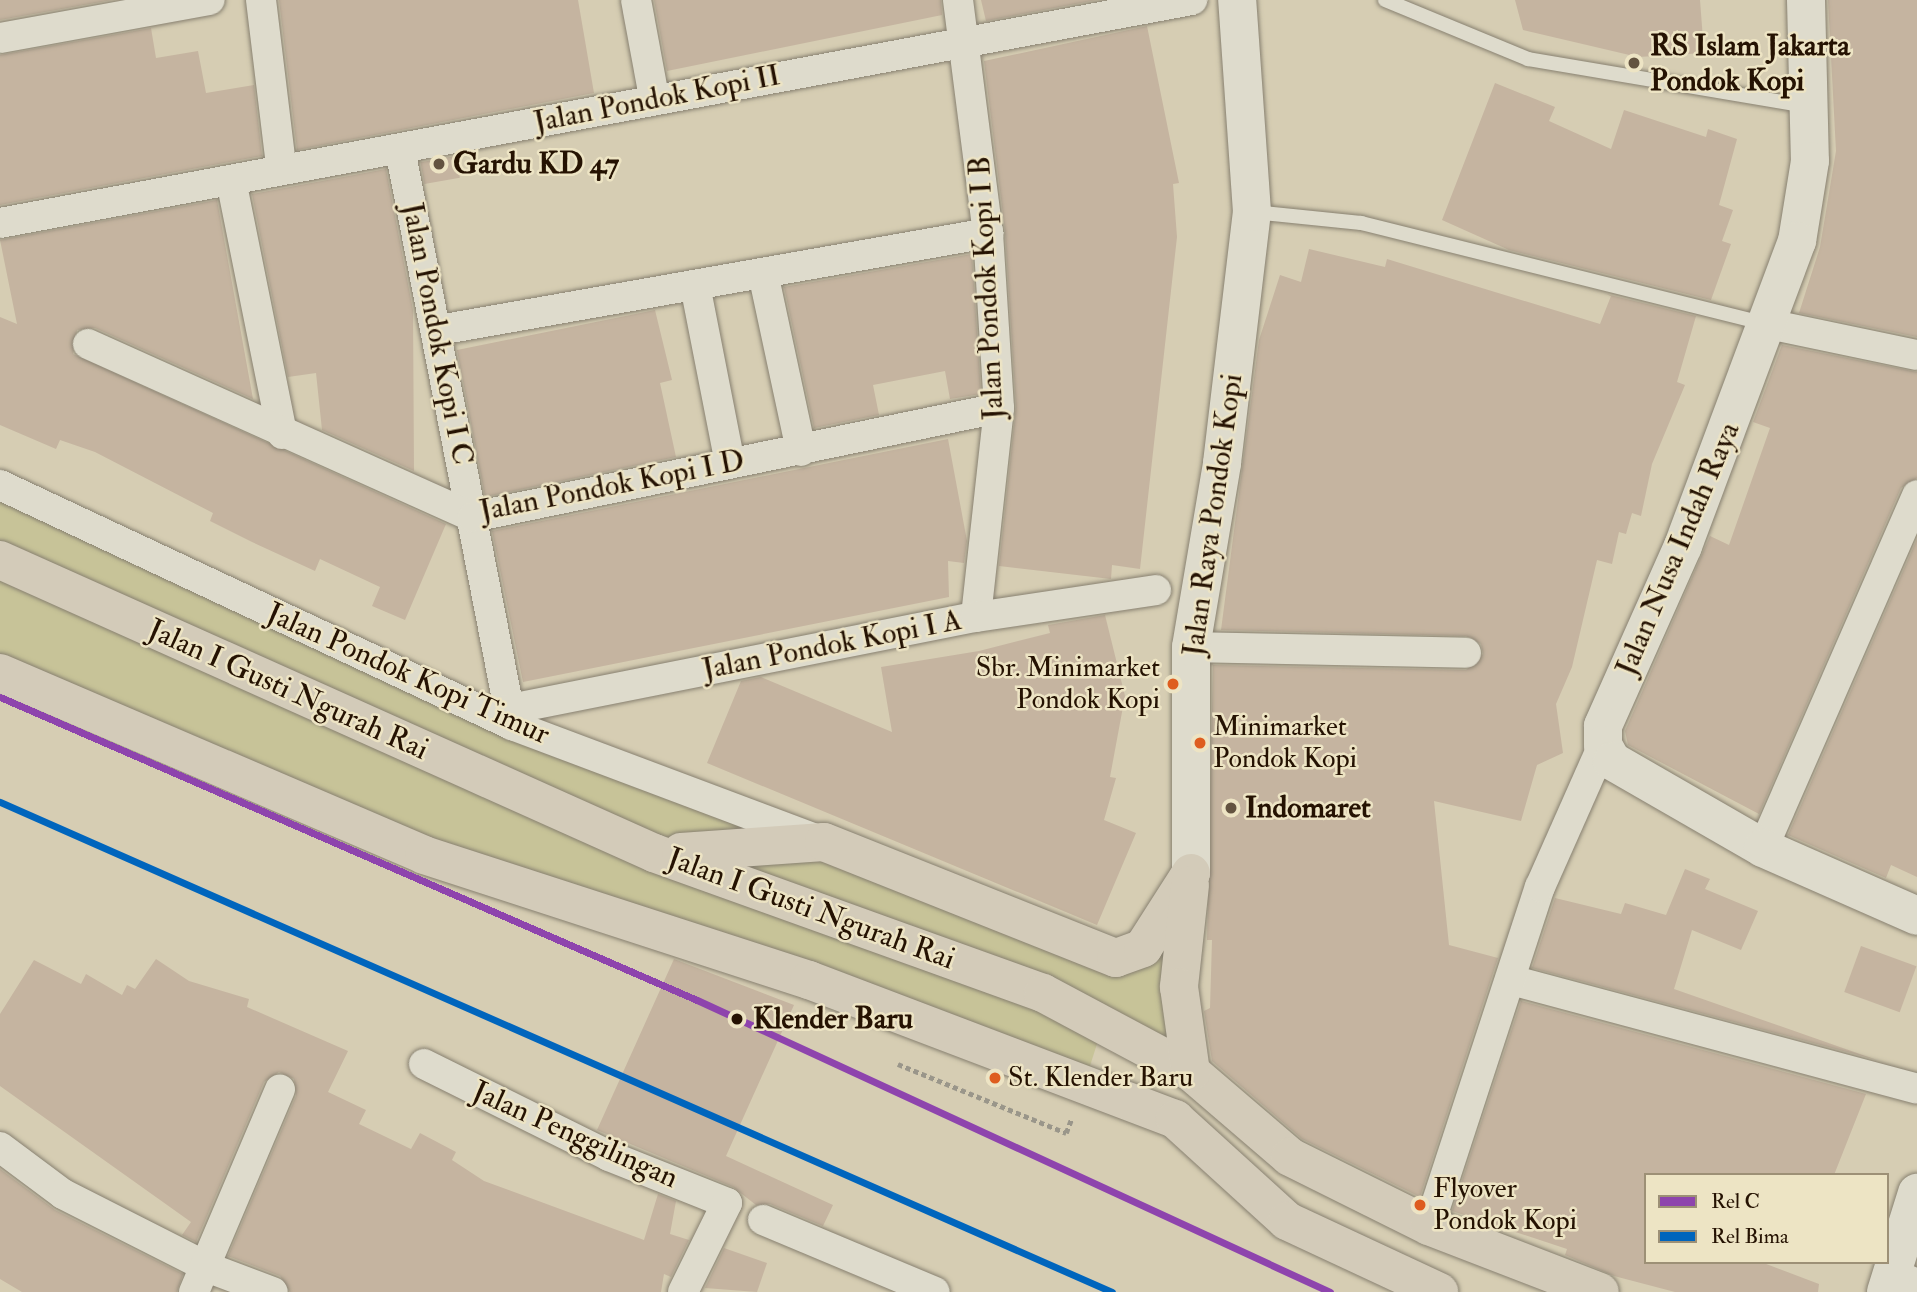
<!DOCTYPE html>
<style>
body{margin:0}
#map{position:relative;width:1917px;height:1292px;overflow:hidden;background:#d6cdb3;font-family:"IM FELL Double Pica",serif}
div>[style]{position:absolute}
.green>*{inset:0;background:#c7c398}
.building>*{inset:0;background:#c5b4a0;transform-origin:0 0}
.path>*{height:4.5px;margin-top:-2.25px;transform-origin:0;background:repeating-linear-gradient(90deg,#9a968a 0 5px,transparent 0 8.5px)}
.roads{filter:drop-shadow(0 0 2px #878070) drop-shadow(0 0 2px #878070)}
.lane>*{height:14px;margin:-7px;padding:0 7px;transform-origin:7px;border-radius:7px;background:#dedbcc}
.street>*{height:30px;margin:-15px;padding:0 15px;transform-origin:15px;border-radius:15px;background:#dedbcc}
.secondary>*{height:38px;margin:-19px;padding:0 19px;transform-origin:19px;border-radius:19px;background:#dedbcc}
.primary>*{height:38px;margin:-19px;padding:0 19px;transform-origin:19px;border-radius:19px;background:#d3cbb9}
.rail-1>*{height:7px;margin:-3.5px;padding:0 3.5px;transform-origin:3.5px;border-radius:3.5px;background:#8e44ad}
.rail-2>*{height:7px;margin:-3.5px;padding:0 3.5px;transform-origin:3.5px;border-radius:3.5px;background:#0065bd}
.dots>*{width:19px;height:19px;translate:-50% -50%;box-sizing:border-box;border:4px solid #ede4c4;border-radius:50%}
span{translate:-50% -50%;white-space:nowrap;text-align:center;line-height:1.15;-webkit-text-stroke:5px #ede4c4;paint-order:stroke}
.bus-label{font-size:28px;color:#251202}
.right{translate:-100% -50%;text-align:right}
.left{translate:0 -50%;text-align:left}
.poi-label{font-size:30px;color:#251202;font-weight:700}
.street-label{font-size:30px;color:#251202}
.stop-label{font-size:30px;color:#251202;font-weight:700}
.legend{position:absolute;left:1644px;top:1173px;width:245px;height:91px;box-sizing:border-box;background:#ede4c4;border:2px solid #9d9076;margin:0;padding:9px 12px;list-style:none;font-size:21px;color:#251202}
.legend li{display:flex;align-items:center;gap:14px;height:35px}
.legend b{width:35px;border:2px solid #9d9076}
</style>
<div id="map">
<div class="green">
<div style="clip-path:polygon(0 485px,512px 725px,1116px 958px,1159px 928px,1191px 1072px,1103px 1025px,1083px 1088px,0 671px)"></div>
</div>
<div class="building">
<div style="clip-path:polygon(0 0,112px 0,0 20px)"></div>
<div style="clip-path:polygon(279px 0,578px 0,594px 93px,297px 150px)"></div>
<div style="clip-path:polygon(654px 0,941px 0,942px 15px,667px 71px)"></div>
<div style="clip-path:polygon(981px 0,1097px 0,986px 21px)"></div>
<div style="clip-path:polygon(1515px 0,1700px 0,1704px 53px,1638px 57px,1523px 30px)"></div>
<div style="clip-path:polygon(1828px 0,1917px 0,1917px 337px,1799px 313px,1820px 247px,1836px 151px)"></div>
<div style="clip-path:polygon(1147px 26px,1179px 183px,1173px 184px,1177px 237px,1140px 569px,1112px 565px,1111px 579px,999px 566px,1016px 407px,1005px 231px,984px 61px)"></div>
<div style="clip-path:polygon(151px 28px,156px 58px,198px 51px,206px 93px,254px 85px,262px 156px,0 205px,0 55px)"></div>
<div style="clip-path:polygon(1495px 83px,1555px 107px,1549px 121px,1611px 149px,1624px 110px,1706px 137px,1708px 129px,1737px 139px,1719px 205px,1733px 210px,1722px 241px,1731px 244px,1711px 300px,1509px 250px,1442px 220px)"></div>
<div style="left:456px;top:156px;width:22px;height:36px;rotate:80deg"></div>
<div style="clip-path:polygon(386px 169px,413px 310px,414px 471px,322px 430px,316px 373px,288px 377px,252px 194px)"></div>
<div style="clip-path:polygon(217px 200px,253px 399px,95px 328px,77px 330px,73px 354px,446px 524px,405px 620px,372px 606px,380px 587px,320px 559px,315px 571px,252px 542px,210px 521px,213px 513px,95px 452px,60px 440px,56px 449px,0 425px,0 317px,17px 324px,0 240px)"></div>
<div style="clip-path:polygon(1309px 249px,1385px 267px,1387px 259px,1600px 324px,1611px 296px,1606px 294px,1696px 316px,1677px 382px,1685px 385px,1652px 464px,1641px 516px,1632px 513px,1626px 534px,1619px 532px,1612px 564px,1597px 560px,1572px 667px,1556px 704px,1563px 753px,1537px 765px,1521px 821px,1434px 801px,1449px 945px,1498px 958px,1420px 1197px,1302px 1139px,1212px 1061px,1204px 1011px,1210px 1008px,1212px 940px,1207px 940px,1213px 665px,1466px 670px,1483px 654px,1481px 644px,1466px 636px,1221px 630px,1259px 340px,1280px 275px,1301px 282px)"></div>
<div style="clip-path:polygon(972px 254px,981px 394px,950px 399px,945px 371px,873px 385px,879px 415px,814px 428px,784px 287px)"></div>
<div style="clip-path:polygon(655px 310px,672px 380px,660px 383px,676px 457px,485px 497px,457px 350px)"></div>
<div style="clip-path:polygon(1782px 345px,1917px 372px,1917px 478px,1901px 488px,1759px 814px,1628px 745px,1625px 731px,1710px 536px,1729px 545px,1770px 428px,1753px 422px)"></div>
<div style="clip-path:polygon(948px 439px,967px 541px,964px 563px,948px 561px,949px 597px,523px 682px,492px 531px)"></div>
<div style="clip-path:polygon(1917px 539px,1917px 877px,1891px 865px,1886px 878px,1788px 835px)"></div>
<div style="clip-path:polygon(1105px 615px,1125px 696px,1110px 777px,1116px 778px,1104px 820px,1136px 833px,1097px 925px,707px 763px,741px 681px,761px 677px,892px 732px,881px 667px,979px 651px,1050px 633px,1048px 625px)"></div>
<div style="clip-path:polygon(1685px 869px,1710px 879px,1705px 889px,1758px 911px,1741px 950px,1692px 930px,1674px 989px,1877px 1060px,1532px 968px,1555px 898px,1621px 914px,1625px 903px,1666px 915px)"></div>
<div style="left:1861px;top:946px;width:59px;height:49px;rotate:20deg"></div>
<div style="clip-path:polygon(156px 959px,189px 981px,249px 999px,247px 1007px,348px 1051px,328px 1092px,366px 1110px,359px 1124px,411px 1149px,420px 1133px,456px 1152px,452px 1160px,484px 1181px,644px 1240px,658px 1194px,676px 1201px,670px 1234px,689px 1240px,671px 1277px,664px 1274px,661px 1292px,290px 1292px,280px 1276px,228px 1256px,296px 1096px,294px 1079px,279px 1072px,264px 1082px,196px 1242px,182px 1235px,191px 1222px,0 1086px,0 1014px,34px 960px,81px 984px,86px 974px,122px 995px,127px 985px,135px 989px)"></div>
<div style="clip-path:polygon(674px 959px,794px 1005px,726px 1156px,833px 1205px,823px 1226px,770px 1204px,756px 1205px,733px 1187px,597px 1130px)"></div>
<div style="clip-path:polygon(1521px 1001px,1866px 1094px,1834px 1175px,1646px 1175px,1646px 1262px,1761px 1262px,1819px 1284px,1818px 1292px,1675px 1292px,1614px 1276px,1565px 1255px,1567px 1249px,1452px 1211px)"></div>
<div style="clip-path:polygon(0 1169px,55px 1210px,183px 1274px,177px 1292px,22px 1292px,0 1279px)"></div>
<div style="clip-path:polygon(724px 1248px,767px 1263px,757px 1292px,705px 1288px)"></div>
</div>
<div class="path">
<div style="left:898px;top:1064px;width:182px;rotate:22.3deg"></div>
<div style="left:1066px;top:1133px;width:14px;rotate:-69deg"></div>
</div>
<div class="roads">
<div class="lane">
<div style="left:1385px;top:0;width:155px;rotate:22.4deg"></div>
<div style="left:1528px;top:59px;width:282px;rotate:9.6deg"></div>
<div style="left:1253px;top:212px;width:109px;rotate:5.8deg"></div>
<div style="left:1361px;top:223px;width:417px;rotate:14deg"></div>
</div>
<div class="street">
<div style="left:261px;top:0;width:167px;rotate:83.1deg"></div>
<div style="left:636px;top:0;width:99px;rotate:79.5deg"></div>
<div style="left:958px;top:0;width:235px;rotate:82.7deg"></div>
<div style="left:988px;top:233px;width:175px;rotate:86.4deg"></div>
<div style="left:999px;top:408px;width:210px;rotate:96.3deg"></div>
<div style="left:0;top:38px;width:213px;rotate:-10.3deg"></div>
<div style="left:400px;top:149px;width:587px;rotate:79deg"></div>
<div style="left:231px;top:180px;width:259px;rotate:78.6deg"></div>
<div style="left:0;top:223px;width:1213px;rotate:-10.6deg"></div>
<div style="left:763px;top:273px;width:182px;rotate:77.9deg"></div>
<div style="left:695px;top:285px;width:182px;rotate:78.9deg"></div>
<div style="left:1768px;top:324px;width:152px;rotate:11.8deg"></div>
<div style="left:439px;top:330px;width:558px;rotate:-10.02deg"></div>
<div style="left:88px;top:344px;width:422px;rotate:24.2deg"></div>
<div style="left:473px;top:517px;width:537px;rotate:-11.71deg"></div>
<div style="left:0;top:485px;width:565px;rotate:25.11deg"></div>
<div style="left:512px;top:725px;width:330px;rotate:20.6deg"></div>
<div style="left:1191px;top:647px;width:275px;rotate:1.2deg"></div>
<div style="left:510px;top:709px;width:475px;rotate:-11.2deg"></div>
<div style="left:976px;top:617px;width:182px;rotate:-8.5deg"></div>
<div style="left:1763px;top:848px;width:385px;rotate:-66.4deg"></div>
<div style="left:1511px;top:980px;width:420px;rotate:15deg"></div>
<div style="left:424px;top:1064px;width:207px;rotate:26.4deg"></div>
<div style="left:609px;top:1156px;width:127px;rotate:21.7deg"></div>
<div style="left:727px;top:1203px;width:99px;rotate:116.3deg"></div>
<div style="left:0;top:1147px;width:79px;rotate:36.7deg"></div>
<div style="left:63px;top:1194px;width:164px;rotate:26.9deg"></div>
<div style="left:209px;top:1268px;width:68px;rotate:20.6deg"></div>
<div style="left:763px;top:1220px;width:186px;rotate:22.7deg"></div>
<div style="left:1429px;top:1226px;width:357px;rotate:-71.9deg"></div>
<div style="left:1540px;top:887px;width:155px;rotate:-66.1deg"></div>
<div style="left:1890px;top:1272px;width:30px;rotate:24deg"></div>
<div style="left:194px;top:1292px;width:220px;rotate:-67deg"></div>
</div>
<div class="secondary">
<div style="left:1806px;top:0;width:161px;rotate:88.6deg"></div>
<div style="left:1810px;top:161px;width:81px;rotate:99.2deg"></div>
<div style="left:1797px;top:241px;width:326px;rotate:110.5deg"></div>
<div style="left:1683px;top:546px;width:197px;rotate:114deg"></div>
<div style="left:1603px;top:726px;width:19px;rotate:90deg"></div>
<div style="left:1603px;top:745px;width:18px;rotate:61deg"></div>
<div style="left:1612px;top:761px;width:174px;rotate:29.9deg"></div>
<div style="left:1763px;top:848px;width:168px;rotate:23.8deg"></div>
<div style="left:1191px;top:873px;width:226px;rotate:-90deg"></div>
<div style="left:1191px;top:647px;width:187px;rotate:-80.4deg"></div>
<div style="left:1222px;top:463px;width:253px;rotate:-83.2deg"></div>
<div style="left:1252px;top:212px;width:213px;rotate:-94deg"></div>
<div style="left:1886px;top:1292px;width:104px;rotate:-72.6deg"></div>
</div>
<div class="primary">
<div style="left:0;top:560px;width:717px;rotate:24.13deg"></div>
<div style="left:654px;top:853px;width:413px;rotate:19.8deg"></div>
<div style="left:1043px;top:993px;width:168px;rotate:28.1deg"></div>
<div style="left:1191px;top:1072px;width:130px;rotate:40.6deg"></div>
<div style="left:1290px;top:1157px;width:155px;rotate:26.4deg"></div>
<div style="left:1429px;top:1226px;width:183px;rotate:21.1deg"></div>
<div style="left:0;top:673px;width:461px;rotate:23.2deg"></div>
<div style="left:424px;top:855px;width:405px;rotate:18deg"></div>
<div style="left:809px;top:980px;width:392px;rotate:20.8deg"></div>
<div style="left:1175px;top:1119px;width:151px;rotate:42.3deg"></div>
<div style="left:1287px;top:1221px;width:168px;rotate:25deg"></div>
<div style="left:681px;top:852px;width:143px;rotate:-4deg"></div>
<div style="left:824px;top:842px;width:314px;rotate:21.7deg"></div>
<div style="left:1116px;top:958px;width:29px;rotate:-20deg"></div>
<div style="left:1143px;top:948px;width:89px;rotate:-57.4deg"></div>
<div style="left:1190px;top:885px;width:103px;rotate:96.2deg"></div>
<div style="left:1179px;top:987px;width:86px;rotate:82deg"></div>
</div>
</div>
<div class="rail-1">
<div style="left:0;top:697px;width:760px;rotate:23.5deg"></div>
<div style="left:697px;top:1000px;width:697px;rotate:24.76deg"></div>
</div>
<div class="rail-2">
<div style="left:0;top:802px;width:1215px;rotate:23.78deg"></div>
</div>
<div class="dots">
<div style="left:1634px;top:63px;background:#635340"></div>
<div style="left:439px;top:164px;background:#635340"></div>
<div style="left:1173px;top:684px;background:#de5d1f"></div>
<div style="left:1200px;top:743px;background:#de5d1f"></div>
<div style="left:1231px;top:808px;background:#635340"></div>
<div style="left:737px;top:1019px;background:#251202"></div>
<div style="left:995px;top:1078px;background:#de5d1f"></div>
<div style="left:1420px;top:1205px;background:#de5d1f"></div>
</div>
<div class="bus-label">
<span class="right" style="left:1160px;top:684px">Sbr. Minimarket<br>Pondok Kopi</span>
<span class="left" style="left:1213px;top:743px">Minimarket<br>Pondok Kopi</span>
<span class="left" style="left:1008px;top:1078px">St. Klender Baru</span>
<span class="left" style="left:1433px;top:1205px">Flyover<br>Pondok Kopi</span>
</div>
<div class="poi-label">
<span class="left" style="left:1650px;top:63px">RS Islam Jakarta<br>Pondok Kopi</span>
<span class="left" style="left:453px;top:164px">Gardu KD 47</span>
<span class="left" style="left:1245px;top:808px">Indomaret</span>
</div>
<div class="street-label">
<span style="left:657px;top:99px;rotate:-11deg">Jalan Pondok Kopi II</span>
<span style="left:987px;top:288px;rotate:-93deg">Jalan Pondok Kopi I B</span>
<span style="left:437px;top:334px;rotate:79deg">Jalan Pondok Kopi I C</span>
<span style="left:612px;top:486px;rotate:-11deg">Jalan Pondok Kopi I D</span>
<span style="left:1213px;top:515px;rotate:-82deg">Jalan Raya Pondok Kopi</span>
<span style="left:1678px;top:549px;rotate:-67deg">Jalan Nusa Indah Raya</span>
<span style="left:832px;top:645px;rotate:-11deg">Jalan Pondok Kopi I A</span>
<span style="left:408px;top:674px;rotate:24deg">Jalan Pondok Kopi Timur</span>
<span style="left:288px;top:690px;rotate:24deg">Jalan I Gusti Ngurah Rai</span>
<span style="left:811px;top:909px;rotate:20deg">Jalan I Gusti Ngurah Rai</span>
<span style="left:575px;top:1135px;rotate:24deg">Jalan Penggilingan</span>
</div>
<div class="stop-label">
<span class="left" style="left:753px;top:1019px">Klender Baru</span>
</div>
<ul class="legend">
<li><b style="height:9px;background:#8e44ad"></b>Rel C</li>
<li><b style="height:9px;background:#0065bd"></b>Rel Bima</li>
</ul>
</div>
